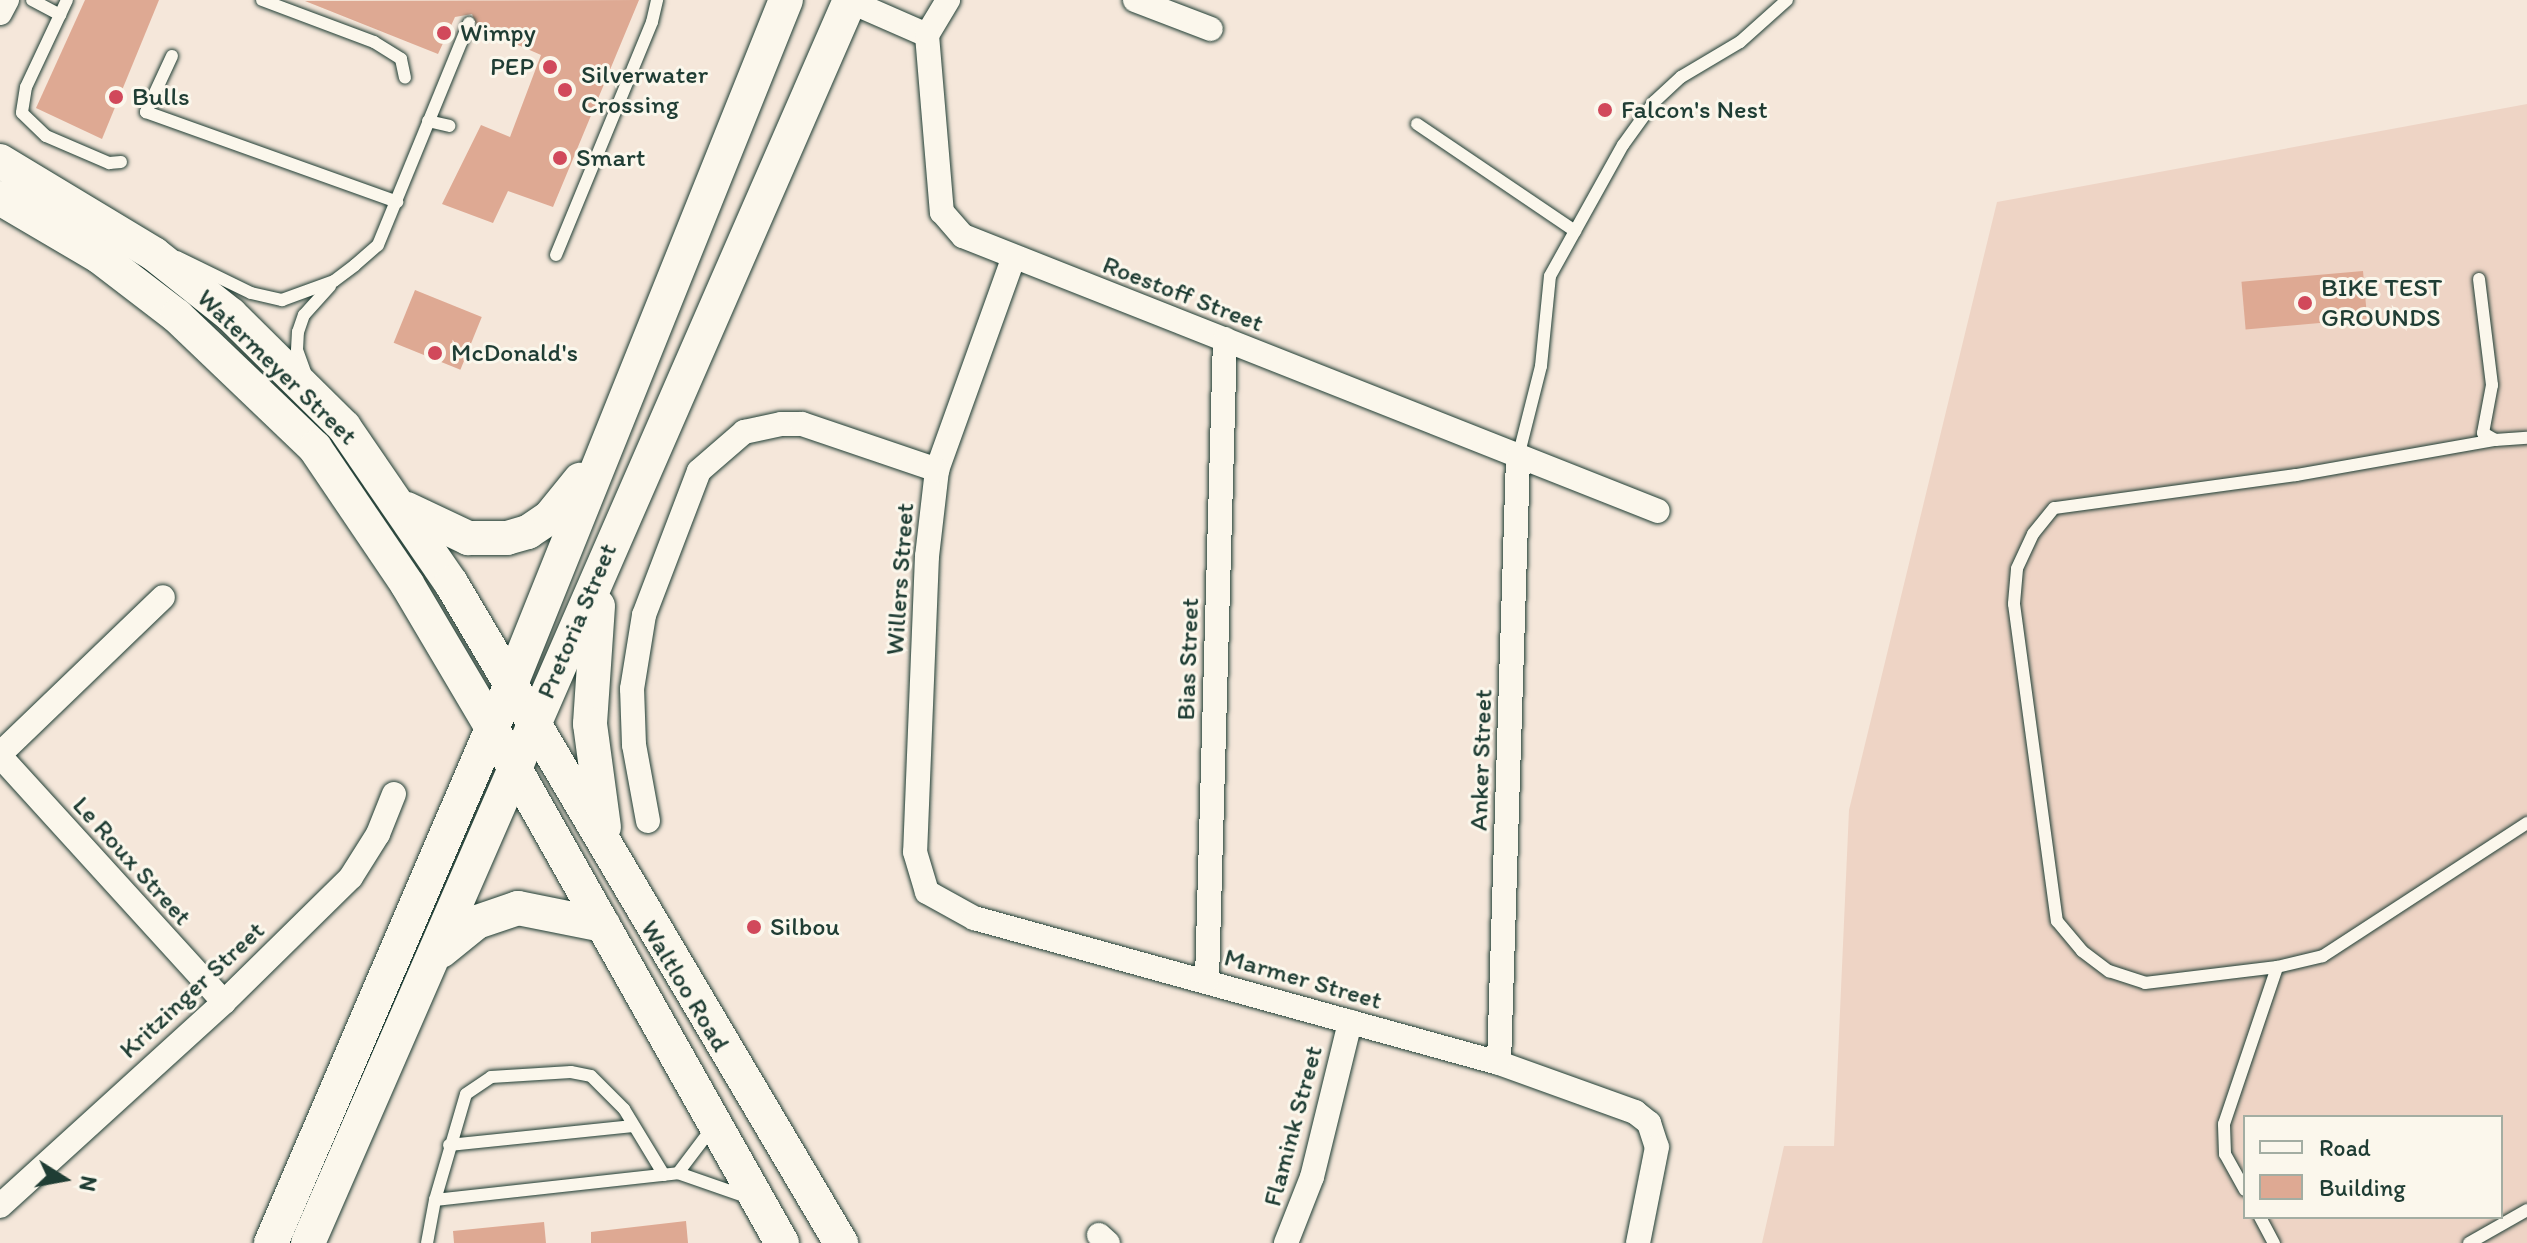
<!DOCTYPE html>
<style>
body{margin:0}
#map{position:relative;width:2527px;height:1243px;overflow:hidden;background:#f5e7da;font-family:Itim,sans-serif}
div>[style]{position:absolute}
.built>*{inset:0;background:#eed4c5}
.building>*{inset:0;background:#dea993;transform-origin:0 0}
.roads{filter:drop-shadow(0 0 2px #1f3d34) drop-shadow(0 0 2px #1f3d34)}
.service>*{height:12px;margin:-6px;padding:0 6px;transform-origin:6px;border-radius:6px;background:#fbf7ec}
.minor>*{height:24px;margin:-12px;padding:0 12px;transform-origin:12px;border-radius:12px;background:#fbf7ec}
.secondary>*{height:34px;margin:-17px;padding:0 17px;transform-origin:17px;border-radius:17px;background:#fbf7ec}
.dots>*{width:22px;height:22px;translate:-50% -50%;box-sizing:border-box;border:4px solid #fbf7ec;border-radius:50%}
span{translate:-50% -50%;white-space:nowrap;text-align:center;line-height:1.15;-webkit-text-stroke:6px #fbf7ec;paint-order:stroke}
.poi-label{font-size:26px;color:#1f3d34}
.left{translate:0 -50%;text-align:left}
.right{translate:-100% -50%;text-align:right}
.street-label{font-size:26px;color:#1f3d34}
.legend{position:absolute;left:2243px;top:1115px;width:260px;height:104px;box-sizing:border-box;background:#fbf7ec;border:2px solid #a3ada2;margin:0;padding:10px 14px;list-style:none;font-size:24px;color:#1f3d34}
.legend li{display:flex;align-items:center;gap:16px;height:40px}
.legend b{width:40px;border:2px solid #a3ada2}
.north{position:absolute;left:24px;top:1139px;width:80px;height:80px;-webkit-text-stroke:6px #fbf7ec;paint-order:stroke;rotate:101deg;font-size:22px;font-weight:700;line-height:32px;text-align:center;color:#1f3d34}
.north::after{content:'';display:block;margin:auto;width:28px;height:36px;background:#1f3d34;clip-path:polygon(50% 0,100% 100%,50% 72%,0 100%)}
</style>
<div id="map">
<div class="built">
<div style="clip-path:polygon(evenodd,2527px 104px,2527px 1243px,1762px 1243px,1784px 1146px,1834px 1146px,1849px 810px,1997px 202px,2527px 104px,2245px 1117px,2501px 1117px,2501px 1217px,2245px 1217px,2245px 1117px)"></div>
</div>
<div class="building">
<div style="clip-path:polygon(85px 0,159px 0,102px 139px,36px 108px)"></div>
<div style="clip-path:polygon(639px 0,553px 207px,508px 191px,493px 223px,442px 204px,481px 125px,510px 137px,541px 55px,477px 27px,472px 14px,455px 17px,438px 54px,305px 1px)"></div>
<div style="left:2363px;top:271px;width:48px;height:122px;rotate:85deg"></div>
<div style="left:415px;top:290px;width:72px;height:57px;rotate:22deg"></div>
<div style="clip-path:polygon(686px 1221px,688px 1243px,591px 1243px,591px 1232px)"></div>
<div style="clip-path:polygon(544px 1222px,546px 1243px,454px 1243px,453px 1231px)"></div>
</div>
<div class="roads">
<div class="service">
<div style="left:32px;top:0;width:32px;rotate:28deg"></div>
<div style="left:67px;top:0;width:96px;rotate:115.2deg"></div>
<div style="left:26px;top:87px;width:26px;rotate:99deg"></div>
<div style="left:22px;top:113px;width:33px;rotate:44deg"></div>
<div style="left:46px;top:136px;width:69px;rotate:23.2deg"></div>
<div style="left:109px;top:163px;width:12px;rotate:-5deg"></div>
<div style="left:262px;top:0;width:120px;rotate:20.6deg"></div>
<div style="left:374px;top:42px;width:32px;rotate:32deg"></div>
<div style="left:401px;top:59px;width:19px;rotate:78deg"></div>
<div style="left:172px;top:56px;width:62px;rotate:114.9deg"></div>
<div style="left:146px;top:112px;width:267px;rotate:19.7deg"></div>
<div style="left:428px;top:121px;width:22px;rotate:13deg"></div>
<div style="left:1417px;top:124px;width:191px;rotate:34.1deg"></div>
<div style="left:556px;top:255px;width:252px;rotate:-67.6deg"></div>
<div style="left:652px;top:22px;width:23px;rotate:-77deg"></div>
<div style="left:177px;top:257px;width:82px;rotate:25.9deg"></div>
<div style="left:251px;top:293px;width:32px;rotate:13deg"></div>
<div style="left:282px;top:300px;width:55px;rotate:-20.1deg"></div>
<div style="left:334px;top:281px;width:26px;rotate:-37deg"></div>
<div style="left:355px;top:265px;width:30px;rotate:-41deg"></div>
<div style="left:378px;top:245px;width:240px;rotate:-67.7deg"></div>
<div style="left:2479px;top:279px;width:107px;rotate:83deg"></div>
<div style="left:2492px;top:385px;width:49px;rotate:100.6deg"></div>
<div style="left:2483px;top:433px;width:14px;rotate:30deg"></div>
<div style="left:2495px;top:440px;width:32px;rotate:-4deg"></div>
<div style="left:305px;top:372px;width:23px;rotate:-110deg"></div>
<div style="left:297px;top:350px;width:18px;rotate:-87deg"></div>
<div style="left:298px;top:332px;width:18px;rotate:-71deg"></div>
<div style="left:304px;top:315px;width:39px;rotate:-48deg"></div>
<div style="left:2495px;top:440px;width:202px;rotate:170deg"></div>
<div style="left:2296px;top:475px;width:244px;rotate:172.2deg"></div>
<div style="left:2054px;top:508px;width:33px;rotate:129deg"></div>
<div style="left:2033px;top:534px;width:38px;rotate:115deg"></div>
<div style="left:2017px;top:569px;width:35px;rotate:95deg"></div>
<div style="left:2014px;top:604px;width:320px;rotate:82.3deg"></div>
<div style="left:2057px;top:921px;width:39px;rotate:50deg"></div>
<div style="left:2082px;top:951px;width:34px;rotate:37deg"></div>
<div style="left:2109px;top:971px;width:38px;rotate:18deg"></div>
<div style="left:2145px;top:983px;width:133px;rotate:-6.9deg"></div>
<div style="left:2277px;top:967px;width:47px;rotate:-13.4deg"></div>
<div style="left:2323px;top:956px;width:244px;rotate:-33.1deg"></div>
<div style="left:1518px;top:457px;width:94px;rotate:-75.8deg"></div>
<div style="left:1541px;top:366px;width:90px;rotate:-84.3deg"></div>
<div style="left:1550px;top:276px;width:150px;rotate:-60.9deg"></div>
<div style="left:1623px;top:145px;width:53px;rotate:-54.2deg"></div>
<div style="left:1654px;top:102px;width:37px;rotate:-43deg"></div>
<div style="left:1681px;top:77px;width:69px;rotate:-30.7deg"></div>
<div style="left:1740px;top:42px;width:63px;rotate:-41.8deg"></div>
<div style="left:449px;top:1145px;width:185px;rotate:-5.9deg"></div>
<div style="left:678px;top:1173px;width:56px;rotate:-52.9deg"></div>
<div style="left:2245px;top:1190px;width:41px;rotate:-119.1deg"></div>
<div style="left:2225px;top:1154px;width:30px;rotate:-92deg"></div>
<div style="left:2224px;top:1124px;width:166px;rotate:-71.3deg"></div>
<div style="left:435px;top:1200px;width:110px;rotate:-73.7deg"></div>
<div style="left:466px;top:1094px;width:30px;rotate:-34deg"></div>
<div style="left:491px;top:1077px;width:80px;rotate:-3.6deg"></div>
<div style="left:571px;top:1072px;width:20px;rotate:11deg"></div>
<div style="left:591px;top:1076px;width:47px;rotate:45deg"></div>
<div style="left:624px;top:1109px;width:77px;rotate:58.8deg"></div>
<div style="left:2260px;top:1217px;width:30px;rotate:62deg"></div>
<div style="left:427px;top:1243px;width:44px;rotate:-79.5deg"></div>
<div style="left:435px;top:1200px;width:244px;rotate:-6.3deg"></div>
<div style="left:678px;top:1173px;width:73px;rotate:19.2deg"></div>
<div style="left:2469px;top:1243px;width:67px;rotate:-29.6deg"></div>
</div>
<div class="minor">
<div style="left:847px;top:0;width:87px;rotate:23.6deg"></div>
<div style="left:927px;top:35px;width:178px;rotate:85.2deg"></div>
<div style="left:942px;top:212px;width:32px;rotate:49deg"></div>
<div style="left:963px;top:236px;width:747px;rotate:21.59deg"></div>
<div style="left:1135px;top:0;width:81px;rotate:20.9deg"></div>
<div style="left:0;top:13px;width:15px;rotate:-62deg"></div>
<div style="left:927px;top:35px;width:41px;rotate:-59deg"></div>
<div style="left:1013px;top:259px;width:224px;rotate:109.8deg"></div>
<div style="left:937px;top:470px;width:87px;rotate:96.6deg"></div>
<div style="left:927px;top:556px;width:296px;rotate:92.3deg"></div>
<div style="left:915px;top:852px;width:42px;rotate:73.3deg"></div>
<div style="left:927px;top:892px;width:54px;rotate:29deg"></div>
<div style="left:974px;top:918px;width:545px;rotate:15.44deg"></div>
<div style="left:1499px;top:1063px;width:145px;rotate:19.8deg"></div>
<div style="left:1635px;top:1112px;width:18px;rotate:38deg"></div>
<div style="left:1649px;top:1123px;width:25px;rotate:72deg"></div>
<div style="left:1657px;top:1147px;width:98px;rotate:101.2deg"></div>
<div style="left:0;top:754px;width:226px;rotate:-43.9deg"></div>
<div style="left:0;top:756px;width:333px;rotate:47.7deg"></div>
<div style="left:648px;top:821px;width:77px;rotate:-100.4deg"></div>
<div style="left:634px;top:745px;width:56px;rotate:-92deg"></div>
<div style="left:632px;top:689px;width:75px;rotate:-80.8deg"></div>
<div style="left:644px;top:615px;width:154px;rotate:-69.1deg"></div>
<div style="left:699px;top:471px;width:60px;rotate:-40.9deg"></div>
<div style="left:744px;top:432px;width:38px;rotate:-12deg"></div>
<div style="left:781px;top:424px;width:21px"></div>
<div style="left:802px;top:424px;width:143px;rotate:18.8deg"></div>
<div style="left:1207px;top:980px;width:641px;rotate:-88.39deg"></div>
<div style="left:1499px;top:1063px;width:605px;rotate:-88.2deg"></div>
<div style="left:0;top:1206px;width:303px;rotate:-42.3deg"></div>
<div style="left:224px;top:1002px;width:178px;rotate:-44.5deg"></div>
<div style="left:351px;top:877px;width:51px;rotate:-57.9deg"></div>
<div style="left:378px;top:834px;width:43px;rotate:-68.2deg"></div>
<div style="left:1099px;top:1235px;width:12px;rotate:42deg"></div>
<div style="left:1286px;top:1243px;width:71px;rotate:-68.5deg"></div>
<div style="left:1312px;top:1177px;width:160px;rotate:-76.2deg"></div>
</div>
<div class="secondary">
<div style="left:0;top:161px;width:180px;rotate:31.1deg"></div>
<div style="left:154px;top:254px;width:98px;rotate:38.4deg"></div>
<div style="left:231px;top:315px;width:159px;rotate:44.7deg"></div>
<div style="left:344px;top:427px;width:189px;rotate:55.6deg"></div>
<div style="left:451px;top:583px;width:767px;rotate:59.42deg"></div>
<div style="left:0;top:198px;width:116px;rotate:30.5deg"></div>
<div style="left:100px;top:257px;width:97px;rotate:37.5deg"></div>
<div style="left:177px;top:316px;width:191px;rotate:43.7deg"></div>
<div style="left:315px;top:448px;width:164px;rotate:55.9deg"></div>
<div style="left:407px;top:584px;width:167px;rotate:59.4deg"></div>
<div style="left:492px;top:728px;width:591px;rotate:60.62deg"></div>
<div style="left:407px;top:509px;width:68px;rotate:25.4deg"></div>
<div style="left:468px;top:538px;width:39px"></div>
<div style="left:507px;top:538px;width:22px;rotate:-16deg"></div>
<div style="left:528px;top:532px;width:27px;rotate:-34deg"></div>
<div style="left:550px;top:517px;width:48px;rotate:-51deg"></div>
<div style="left:598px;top:606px;width:118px;rotate:93.9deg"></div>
<div style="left:590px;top:724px;width:104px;rotate:82.3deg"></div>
<div style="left:441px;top:951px;width:46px;rotate:-38.9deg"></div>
<div style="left:477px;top:922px;width:43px;rotate:-18.9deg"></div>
<div style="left:518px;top:908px;width:87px;rotate:11.3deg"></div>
<div style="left:271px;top:1243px;width:608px;rotate:-66.76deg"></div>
<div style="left:511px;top:684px;width:737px;rotate:-68.1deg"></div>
<div style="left:308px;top:1243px;width:1356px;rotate:-66.44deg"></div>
</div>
</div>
<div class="dots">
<div style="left:444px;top:33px;background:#d1495b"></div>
<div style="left:550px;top:67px;background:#d1495b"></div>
<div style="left:565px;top:90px;background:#d1495b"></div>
<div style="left:116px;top:97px;background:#d1495b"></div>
<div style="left:1605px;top:110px;background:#d1495b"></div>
<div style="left:560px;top:158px;background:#d1495b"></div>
<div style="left:2305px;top:303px;background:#d1495b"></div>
<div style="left:435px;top:353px;background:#d1495b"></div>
<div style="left:754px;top:927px;background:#d1495b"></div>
</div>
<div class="poi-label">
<span class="left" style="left:460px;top:33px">Wimpy</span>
<span class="right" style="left:534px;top:67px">PEP</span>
<span class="left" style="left:581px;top:90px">Silverwater<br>Crossing</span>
<span class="left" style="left:132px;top:97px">Bulls</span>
<span class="left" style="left:1621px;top:110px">Falcon's Nest</span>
<span class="left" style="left:576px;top:158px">Smart</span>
<span class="left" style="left:2321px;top:303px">BIKE TEST<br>GROUNDS</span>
<span class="left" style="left:451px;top:353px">McDonald's</span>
<span class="left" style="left:770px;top:927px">Silbou</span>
</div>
<div class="street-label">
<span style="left:1183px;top:294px;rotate:21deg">Roestoff Street</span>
<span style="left:277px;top:367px;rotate:44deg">Watermeyer Street</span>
<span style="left:900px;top:579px;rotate:-86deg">Willers Street</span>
<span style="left:577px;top:621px;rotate:-67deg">Pretoria Street</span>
<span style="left:1188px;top:659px;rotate:-88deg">Bias Street</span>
<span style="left:1481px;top:760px;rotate:-88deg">Anker Street</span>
<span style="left:132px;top:861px;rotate:48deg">Le Roux Street</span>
<span style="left:1303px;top:979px;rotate:16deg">Marmer Street</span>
<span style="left:685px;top:986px;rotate:59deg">Waltloo Road</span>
<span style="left:192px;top:990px;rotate:-43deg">Kritzinger Street</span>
<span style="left:1293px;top:1126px;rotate:-75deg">Flamink Street</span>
</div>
<ul class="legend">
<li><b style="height:10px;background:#fbf7ec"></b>Road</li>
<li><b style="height:22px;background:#dea993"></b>Building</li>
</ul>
<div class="north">N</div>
</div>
